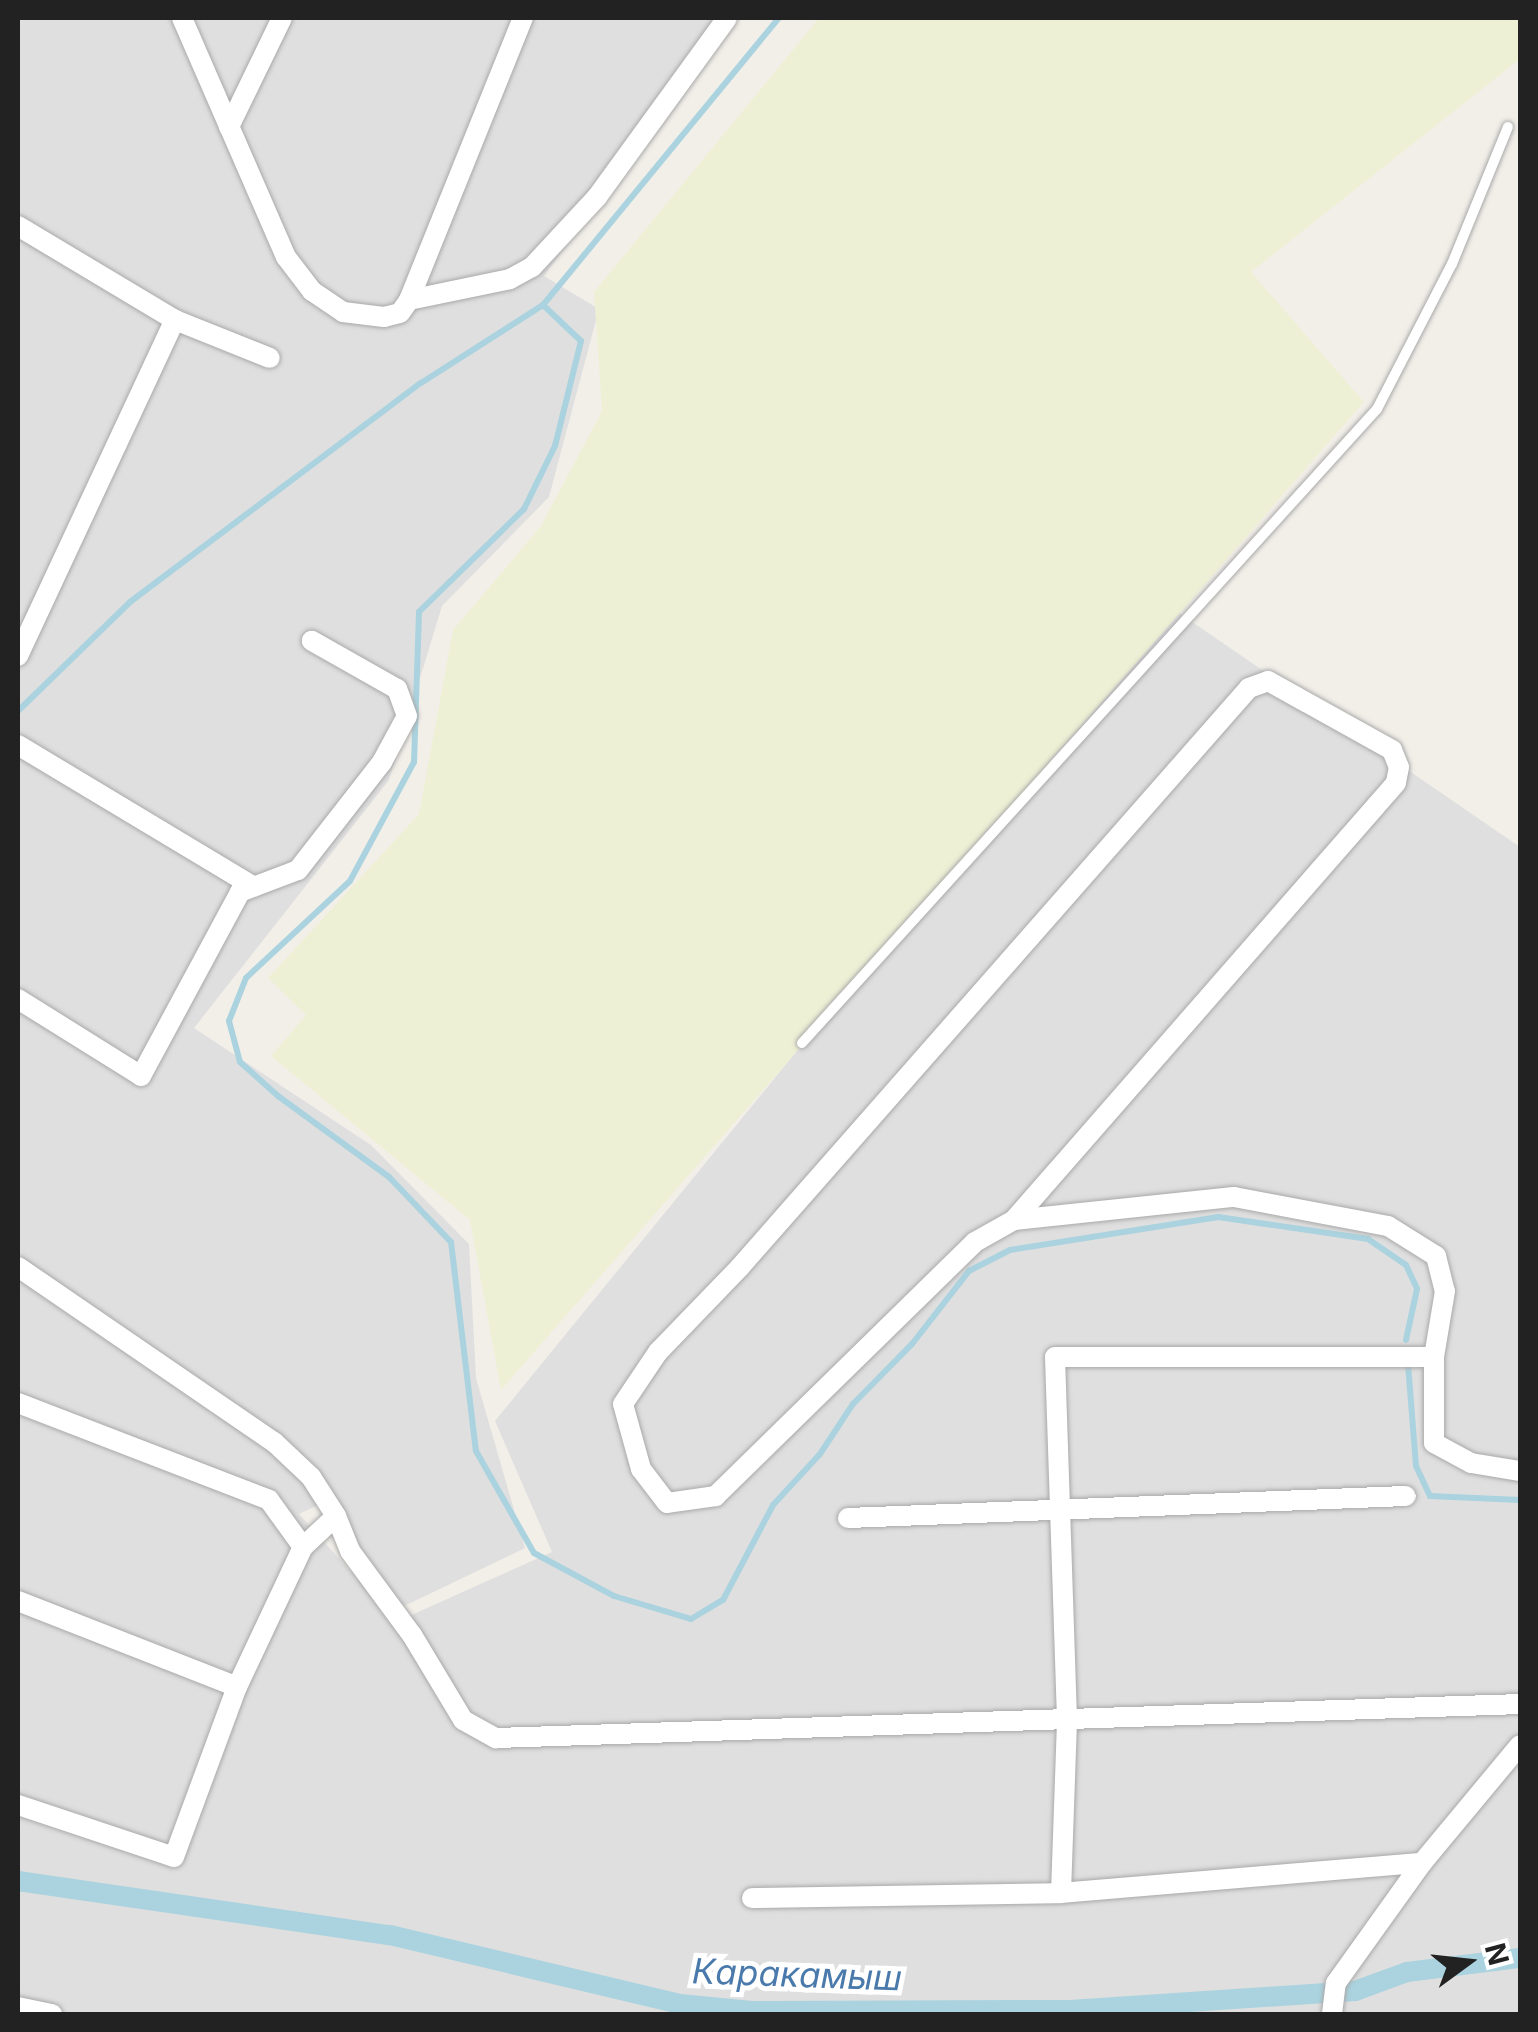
<!DOCTYPE html>
<meta charset="utf-8">
<style>
body{margin:0}
#map{position:relative;width:1538px;height:2032px;overflow:hidden;background:#f2efe9;font-family:Inter,sans-serif}
div>[style]{position:absolute}
.residential>*{inset:0;background:#e0dfdf}
.farmland>*{inset:0;background:#eef0d5}
.stream>*{height:6px;margin:-3px;padding:0 3px;transform-origin:3px;border-radius:3px;background:#aad3df}
.canal>*{height:20px;margin:-10px;padding:0 10px;transform-origin:10px;border-radius:10px;background:#aad3df}
.roads{filter:drop-shadow(0 0 2px #a9a9a9) drop-shadow(0 0 2px #a9a9a9)}
.service>*{height:10px;margin:-5px;padding:0 5px;transform-origin:5px;border-radius:5px;background:#fff}
.minor>*{height:20px;margin:-10px;padding:0 10px;transform-origin:10px;border-radius:10px;background:#fff}
span{translate:-50% -50%;white-space:nowrap;text-align:center;line-height:1.15;-webkit-text-stroke:10px #fff;paint-order:stroke}
.water-label{font-size:35px;color:#4a7aab;font-style:italic}
.frame{position:absolute;inset:0;border:20px solid #222;pointer-events:none}
.north{position:absolute;left:1418px;top:1912px;width:100px;height:100px;-webkit-text-stroke:8px #fff;paint-order:stroke;rotate:75deg;font-size:28px;font-weight:700;line-height:40px;text-align:center;color:#222}
.north::after{content:'';display:block;margin:auto;width:35px;height:45px;background:#222;clip-path:polygon(50% 0,100% 100%,50% 72%,0 100%)}
</style>
<div id="map">
<div class="residential">
<div style="clip-path:polygon(18px 18px,736px 18px,544px 276px,599px 309px,549px 497px,442px 606px,389px 780px,194px 1028px,371px 1145px,469px 1244px,476px 1378px,525px 1548px,398px 1609px,331px 1499px,299px 1514px,396px 1622px,552px 1552px,495px 1421px,1163px 602px,1520px 847px,1520px 2014px,18px 2014px)"></div>
</div>
<div class="farmland">
<div style="clip-path:polygon(819px 18px,1520px 18px,1520px 59px,1251px 272px,1364px 402px,501px 1390px,470px 1220px,271px 1056px,306px 1015px,268px 978px,419px 814px,453px 630px,541px 526px,602px 411px,594px 292px)"></div>
</div>
<div class="stream">
<div style="left:543px;top:305px;width:52px;rotate:43.5deg"></div>
<div style="left:581px;top:341px;width:108px;rotate:103.9deg"></div>
<div style="left:555px;top:446px;width:70px;rotate:116.2deg"></div>
<div style="left:524px;top:509px;width:147px;rotate:135.6deg"></div>
<div style="left:419px;top:612px;width:150px;rotate:91.9deg"></div>
<div style="left:414px;top:762px;width:135px;rotate:118.3deg"></div>
<div style="left:350px;top:881px;width:142px;rotate:137deg"></div>
<div style="left:246px;top:978px;width:46px;rotate:111.6deg"></div>
<div style="left:229px;top:1021px;width:42px;rotate:75deg"></div>
<div style="left:240px;top:1062px;width:51px;rotate:41.8deg"></div>
<div style="left:278px;top:1096px;width:137px;rotate:36.1deg"></div>
<div style="left:389px;top:1177px;width:90px;rotate:46.4deg"></div>
<div style="left:451px;top:1242px;width:210px;rotate:83.2deg"></div>
<div style="left:476px;top:1451px;width:117px;rotate:60.4deg"></div>
<div style="left:534px;top:1553px;width:91px;rotate:28.3deg"></div>
<div style="left:614px;top:1596px;width:80px;rotate:16.6deg"></div>
<div style="left:691px;top:1619px;width:37px;rotate:-31deg"></div>
<div style="left:723px;top:1600px;width:107px;rotate:-62.2deg"></div>
<div style="left:773px;top:1505px;width:69px;rotate:-47.3deg"></div>
<div style="left:820px;top:1454px;width:60px;rotate:-56.6deg"></div>
<div style="left:853px;top:1404px;width:84px;rotate:-45.5deg"></div>
<div style="left:912px;top:1344px;width:93px;rotate:-52deg"></div>
<div style="left:969px;top:1271px;width:46px;rotate:-27.1deg"></div>
<div style="left:1010px;top:1250px;width:211px;rotate:-9deg"></div>
<div style="left:1218px;top:1217px;width:152px;rotate:8.3deg"></div>
<div style="left:1368px;top:1239px;width:46px;rotate:34.4deg"></div>
<div style="left:1406px;top:1265px;width:26px;rotate:65deg"></div>
<div style="left:1417px;top:1289px;width:52px;rotate:102.2deg"></div>
<div style="left:18px;top:711px;width:156px;rotate:-44.2deg"></div>
<div style="left:130px;top:602px;width:364px;rotate:-37deg"></div>
<div style="left:421px;top:383px;width:145px;rotate:-32.6deg"></div>
<div style="left:543px;top:305px;width:372px;rotate:-50.6deg"></div>
<div style="left:1408px;top:1364px;width:102px;rotate:85.5deg"></div>
<div style="left:1416px;top:1466px;width:33px;rotate:65deg"></div>
<div style="left:1430px;top:1496px;width:90px;rotate:2.5deg"></div>
<div style="left:752px;top:2011px;width:3px;rotate:72deg"></div>
</div>
<div class="canal">
<div style="left:18px;top:1881px;width:376px;rotate:8.3deg"></div>
<div style="left:390px;top:1935px;width:298px;rotate:13.4deg"></div>
<div style="left:680px;top:2004px;width:72px;rotate:5.6deg"></div>
<div style="left:752px;top:2011px;width:318px;rotate:-0.2deg"></div>
<div style="left:1070px;top:2010px;width:286px;rotate:-3.8deg"></div>
<div style="left:1355px;top:1991px;width:55px;rotate:-20.1deg"></div>
<div style="left:1407px;top:1972px;width:114px;rotate:-7.1deg"></div>
</div>
<div class="roads">
<div class="service">
<div style="left:802px;top:1043px;width:856px;rotate:-47.79deg"></div>
<div style="left:1377px;top:409px;width:163px;rotate:-62.7deg"></div>
<div style="left:1452px;top:264px;width:148px;rotate:-67.8deg"></div>
</div>
<div class="minor">
<div style="left:182px;top:18px;width:261px;rotate:66.5deg"></div>
<div style="left:286px;top:257px;width:43px;rotate:52.6deg"></div>
<div style="left:312px;top:291px;width:37px;rotate:34deg"></div>
<div style="left:343px;top:312px;width:41px;rotate:7deg"></div>
<div style="left:384px;top:317px;width:16px;rotate:-14deg"></div>
<div style="left:400px;top:313px;width:16px;rotate:-55deg"></div>
<div style="left:409px;top:300px;width:103px;rotate:-11.7deg"></div>
<div style="left:510px;top:279px;width:25px;rotate:-29deg"></div>
<div style="left:532px;top:267px;width:96px;rotate:-47.1deg"></div>
<div style="left:597px;top:197px;width:221px;rotate:-54deg"></div>
<div style="left:229px;top:127px;width:121px;rotate:-64.1deg"></div>
<div style="left:18px;top:226px;width:183px;rotate:30.9deg"></div>
<div style="left:175px;top:320px;width:102px;rotate:21.8deg"></div>
<div style="left:409px;top:300px;width:304px;rotate:-68deg"></div>
<div style="left:18px;top:656px;width:371px;rotate:-65deg"></div>
<div style="left:1268px;top:681px;width:142px;rotate:29.1deg"></div>
<div style="left:1392px;top:750px;width:18px;rotate:68deg"></div>
<div style="left:1399px;top:767px;width:16px;rotate:101deg"></div>
<div style="left:1396px;top:783px;width:580px;rotate:131.16deg"></div>
<div style="left:1014px;top:1220px;width:45px;rotate:150.6deg"></div>
<div style="left:975px;top:1242px;width:363px;rotate:135.6deg"></div>
<div style="left:716px;top:1496px;width:49px;rotate:171.9deg"></div>
<div style="left:667px;top:1503px;width:43px;rotate:-127.4deg"></div>
<div style="left:641px;top:1469px;width:67px;rotate:-105.5deg"></div>
<div style="left:623px;top:1404px;width:63px;rotate:-56.1deg"></div>
<div style="left:658px;top:1352px;width:118px;rotate:-46deg"></div>
<div style="left:740px;top:1267px;width:771px;rotate:-48.68deg"></div>
<div style="left:1249px;top:688px;width:20px;rotate:-20deg"></div>
<div style="left:18px;top:745px;width:275px;rotate:31deg"></div>
<div style="left:18px;top:999px;width:145px;rotate:32deg"></div>
<div style="left:141px;top:1076px;width:209px;rotate:-61.7deg"></div>
<div style="left:240px;top:892px;width:62px;rotate:-20.8deg"></div>
<div style="left:298px;top:870px;width:137px;rotate:-52.1deg"></div>
<div style="left:382px;top:762px;width:52px;rotate:-61.5deg"></div>
<div style="left:407px;top:716px;width:29px;rotate:-110deg"></div>
<div style="left:397px;top:689px;width:98px;rotate:-150.5deg"></div>
<div style="left:1014px;top:1220px;width:221px;rotate:-6deg"></div>
<div style="left:1234px;top:1197px;width:157px;rotate:10.7deg"></div>
<div style="left:1388px;top:1226px;width:57px;rotate:32deg"></div>
<div style="left:1436px;top:1256px;width:36px;rotate:76deg"></div>
<div style="left:1445px;top:1291px;width:67px;rotate:99.5deg"></div>
<div style="left:1434px;top:1357px;width:86px;rotate:90deg"></div>
<div style="left:1434px;top:1443px;width:42px;rotate:28.4deg"></div>
<div style="left:1471px;top:1463px;width:50px;rotate:9.3deg"></div>
<div style="left:18px;top:1267px;width:310px;rotate:34.4deg"></div>
<div style="left:274px;top:1442px;width:51px;rotate:43.4deg"></div>
<div style="left:311px;top:1477px;width:46px;rotate:57.3deg"></div>
<div style="left:336px;top:1516px;width:38px;rotate:68deg"></div>
<div style="left:350px;top:1551px;width:104px;rotate:53.6deg"></div>
<div style="left:412px;top:1635px;width:99px;rotate:59deg"></div>
<div style="left:463px;top:1720px;width:38px;rotate:29deg"></div>
<div style="left:496px;top:1738px;width:1025px;rotate:-1.9deg"></div>
<div style="left:18px;top:1403px;width:269px;rotate:21.1deg"></div>
<div style="left:269px;top:1500px;width:58px;rotate:54.1deg"></div>
<div style="left:848px;top:1518px;width:558px;rotate:-2.26deg"></div>
<div style="left:18px;top:1601px;width:235px;rotate:21.4deg"></div>
<div style="left:18px;top:1805px;width:164px;rotate:18.4deg"></div>
<div style="left:174px;top:1857px;width:181px;rotate:-69.7deg"></div>
<div style="left:237px;top:1687px;width:155px;rotate:-64.8deg"></div>
<div style="left:303px;top:1547px;width:45px;rotate:-43.2deg"></div>
<div style="left:1061px;top:1893px;width:174px;rotate:-88deg"></div>
<div style="left:1067px;top:1719px;width:362px;rotate:-91.9deg"></div>
<div style="left:1055px;top:1357px;width:379px"></div>
<div style="left:752px;top:1898px;width:309px;rotate:-0.9deg"></div>
<div style="left:1061px;top:1893px;width:362px;rotate:-4.8deg"></div>
<div style="left:18px;top:2007px;width:35px;rotate:12deg"></div>
<div style="left:1332px;top:2014px;width:31px;rotate:-83deg"></div>
<div style="left:1336px;top:1983px;width:148px;rotate:-54.4deg"></div>
<div style="left:1422px;top:1863px;width:153px;rotate:-50.3deg"></div>
</div>
</div>
<div class="water-label">
<span style="left:797px;top:1974px;rotate:2deg">Каракамыш</span>
</div>
<div class="frame"></div>
<div class="north">N</div>
</div>
